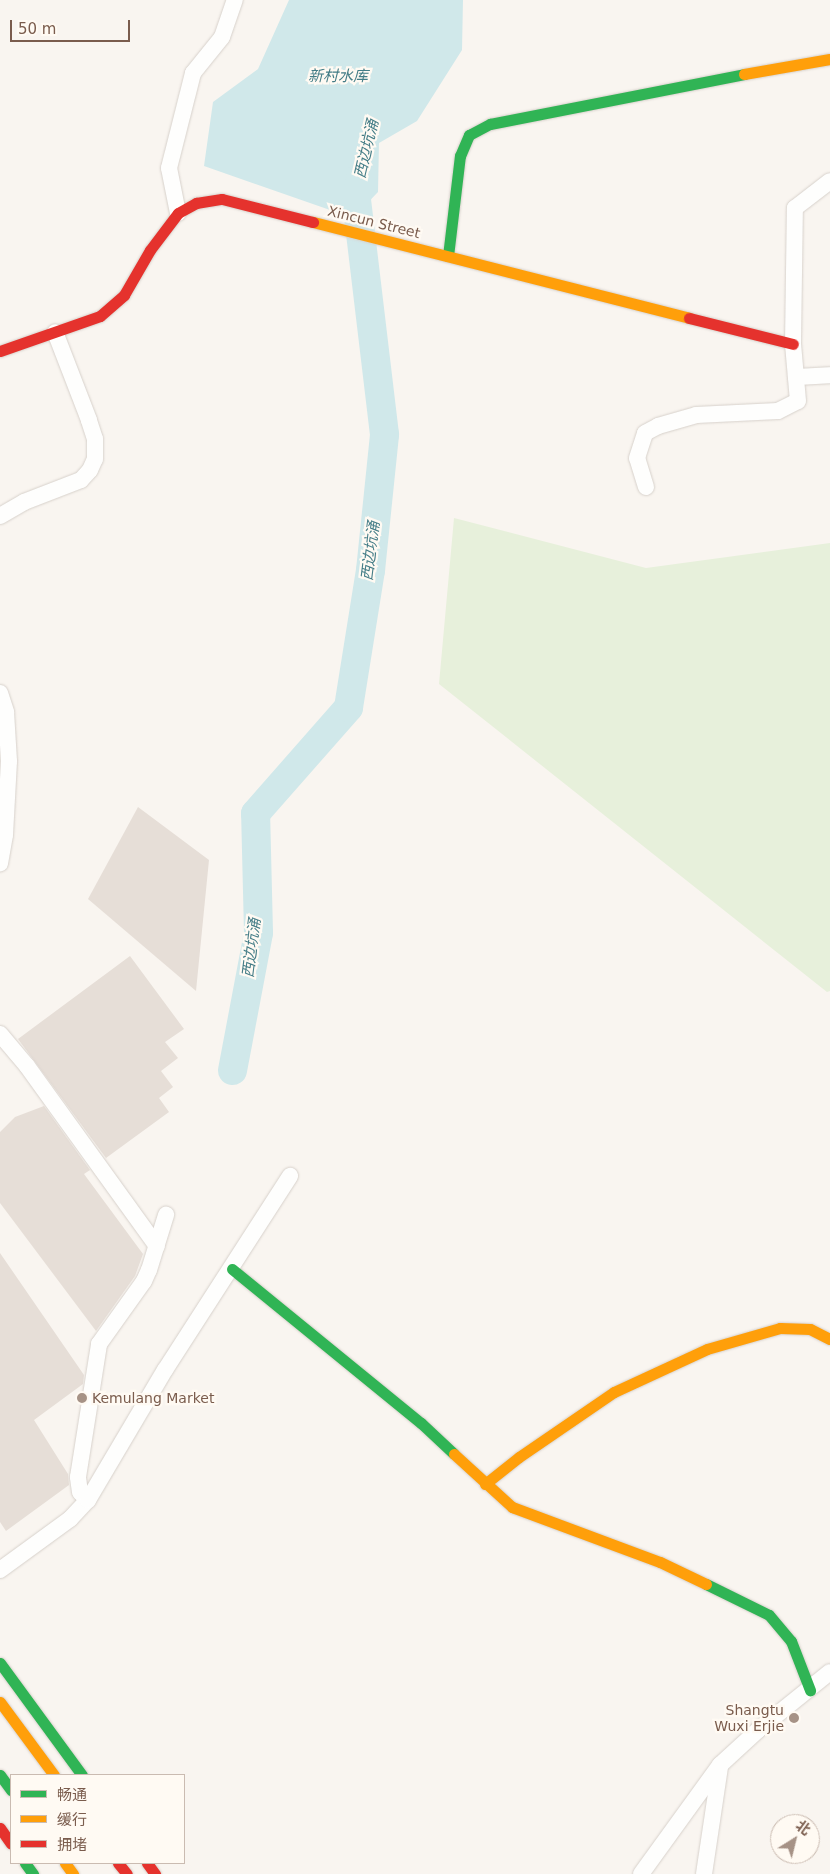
<!DOCTYPE html>
<meta charset="utf-8">
<style>
body{margin:0}
#map{position:relative;width:830px;height:1874px;overflow:hidden;background:#f9f5f0;font-family:"DejaVu Sans","Noto Sans SC",sans-serif}
div>[style]{position:absolute}
.green>*{inset:0;background:#e7f0db}
.water>*{inset:0;background:#d0e8ea}
.river>*{height:29px;margin:-14.5px;padding:0 14.5px;transform-origin:14.5px;border-radius:14.5px;background:#d0e8ea}
.building>*{inset:0;background:#e6ded7}
.roads{filter:drop-shadow(0 0 1px #d7d1cb) drop-shadow(0 0 1px #d7d1cb)}
.street>*{height:16px;margin:-8px;padding:0 8px;transform-origin:8px;border-radius:8px;background:#fefefd}
.fast>*{height:11px;margin:-5.5px;padding:0 5.5px;transform-origin:5.5px;border-radius:5.5px;background:#30b455}
.slow>*{height:11px;margin:-5.5px;padding:0 5.5px;transform-origin:5.5px;border-radius:5.5px;background:#ff9f0a}
.jam>*{height:11px;margin:-5.5px;padding:0 5.5px;transform-origin:5.5px;border-radius:5.5px;background:#e5322d}
.dots>*{width:14px;height:14px;translate:-50% -50%;box-sizing:border-box;border:2px solid #fffaf3;border-radius:50%}
span{translate:-50% -50%;white-space:nowrap;text-align:center;line-height:1.15;-webkit-text-stroke:4.5px #fffaf3;paint-order:stroke}
.street-label{font-size:14px;color:#7a5c4d}
.poi-label{font-size:14px;color:#7a5c4d}
.left{translate:0 -50%;text-align:left}
.right{translate:-100% -50%;text-align:right}
.water-label{font-size:15px;color:#437c86;font-style:italic}
.legend{position:absolute;left:10px;top:1774px;width:175px;height:90px;box-sizing:border-box;background:#fffaf3;border:1px solid #cabbb1;margin:0;padding:6px 9px;list-style:none;font-size:15px;color:#7a5c4d}
.legend li{display:flex;align-items:center;gap:10px;height:25px}
.legend b{width:25px;border:1px solid #cabbb1}
.north{position:absolute;left:770px;top:1814px;width:50px;height:50px;box-sizing:border-box;background:#fffaf3;border:1px solid #cabbb1;border-radius:50%;rotate:36deg;font-size:14px;font-weight:700;line-height:20px;text-align:center;color:#7a5c4d}
.north::after{content:'';display:block;margin:auto;width:18px;height:22px;background:#a69286;clip-path:polygon(50% 0,100% 100%,50% 72%,0 100%)}
.scale{position:absolute;left:10px;top:20px;width:120px;height:22px;box-sizing:border-box;border:2px solid #7a5c4d;border-top:0;padding-left:6px;font-size:15px;line-height:18px;white-space:nowrap;color:#7a5c4d;-webkit-text-stroke:4px #fffaf3;paint-order:stroke}
</style>
<div id="map">
<div class="green">
<div style="clip-path:polygon(454px 518px,646px 568px,830px 543px,830px 991px,827px 992px,439px 684px)"></div>
</div>
<div class="water">
<div style="clip-path:polygon(289px 0,463px 0,462px 50px,417px 121px,379px 143px,378px 192px,353px 218px,204px 166px,213px 102px,258px 69px)"></div>
</div>
<div class="river">
<div style="left:232px;top:1070px;width:140px;rotate:-79.3deg"></div>
<div style="left:258px;top:932px;width:119px;rotate:-91.4deg"></div>
<div style="left:255px;top:813px;width:141px;rotate:-48.7deg"></div>
<div style="left:348px;top:707px;width:139px;rotate:-80.9deg"></div>
<div style="left:370px;top:570px;width:137px;rotate:-84.1deg"></div>
<div style="left:384px;top:434px;width:238px;rotate:-96.8deg"></div>
<div style="left:356px;top:198px;width:24px;rotate:-78deg"></div>
</div>
<div class="building">
<div style="clip-path:polygon(138px 807px,209px 860px,196px 991px,88px 899px)"></div>
<div style="clip-path:polygon(130px 956px,184px 1029px,165px 1042px,178px 1058px,161px 1071px,173px 1087px,159px 1098px,169px 1112px,106px 1158px,18px 1039px)"></div>
<div style="clip-path:polygon(44px 1106px,90px 1170px,84px 1174px,143px 1254px,135px 1276px,96px 1331px,0 1203px,0 1132px,15px 1117px)"></div>
<div style="clip-path:polygon(0 1253px,84px 1375px,83px 1384px,34px 1420px,68px 1474px,69px 1485px,6px 1531px,0 1522px)"></div>
</div>
<div class="roads">
<div class="street">
<div style="left:178px;top:213px;width:46px;rotate:-101.3deg"></div>
<div style="left:169px;top:168px;width:98px;rotate:-75.8deg"></div>
<div style="left:193px;top:73px;width:46px;rotate:-51.1deg"></div>
<div style="left:222px;top:37px;width:39px;rotate:-71deg"></div>
<div style="left:796px;top:377px;width:34px;rotate:-3deg"></div>
<div style="left:646px;top:487px;width:30px;rotate:-107deg"></div>
<div style="left:637px;top:458px;width:26px;rotate:-72deg"></div>
<div style="left:645px;top:433px;width:15px;rotate:-28deg"></div>
<div style="left:658px;top:426px;width:40px;rotate:-16deg"></div>
<div style="left:696px;top:415px;width:82px;rotate:-2.8deg"></div>
<div style="left:778px;top:411px;width:22px;rotate:-27deg"></div>
<div style="left:798px;top:401px;width:57px;rotate:-95deg"></div>
<div style="left:793px;top:344px;width:136px;rotate:-89.2deg"></div>
<div style="left:795px;top:208px;width:44px;rotate:-37.6deg"></div>
<div style="left:0;top:516px;width:28px;rotate:-30deg"></div>
<div style="left:24px;top:502px;width:61px;rotate:-21.1deg"></div>
<div style="left:81px;top:480px;width:13px;rotate:-48deg"></div>
<div style="left:90px;top:470px;width:12px;rotate:-66deg"></div>
<div style="left:95px;top:459px;width:20px;rotate:-90deg"></div>
<div style="left:95px;top:439px;width:20px;rotate:-108deg"></div>
<div style="left:89px;top:420px;width:94px;rotate:-111.1deg"></div>
<div style="left:0;top:693px;width:20px;rotate:72deg"></div>
<div style="left:6px;top:712px;width:49px;rotate:86.5deg"></div>
<div style="left:9px;top:761px;width:74px;rotate:93.1deg"></div>
<div style="left:5px;top:835px;width:29px;rotate:100deg"></div>
<div style="left:0;top:1034px;width:42px;rotate:49.8deg"></div>
<div style="left:27px;top:1066px;width:222px;rotate:54.2deg"></div>
<div style="left:88px;top:1500px;width:11px;rotate:-135deg"></div>
<div style="left:80px;top:1492px;width:15px;rotate:-98deg"></div>
<div style="left:78px;top:1477px;width:135px;rotate:-81deg"></div>
<div style="left:99px;top:1344px;width:77px;rotate:-54.5deg"></div>
<div style="left:144px;top:1281px;width:12px;rotate:-66deg"></div>
<div style="left:149px;top:1270px;width:58px;rotate:-72.8deg"></div>
<div style="left:0;top:1570px;width:87px;rotate:-36.1deg"></div>
<div style="left:70px;top:1519px;width:26px;rotate:-47deg"></div>
<div style="left:88px;top:1500px;width:151px;rotate:-59.4deg"></div>
<div style="left:165px;top:1370px;width:231px;rotate:-57.2deg"></div>
<div style="left:641px;top:1874px;width:135px;rotate:-54.1deg"></div>
<div style="left:720px;top:1765px;width:52px;rotate:-42.6deg"></div>
<div style="left:758px;top:1730px;width:92px;rotate:-38.9deg"></div>
<div style="left:704px;top:1874px;width:108px;rotate:-81.5deg"></div>
</div>
<div class="fast">
<div style="left:448px;top:256px;width:101px;rotate:-83.2deg"></div>
<div style="left:460px;top:156px;width:23px;rotate:-67deg"></div>
<div style="left:469px;top:135px;width:24px;rotate:-28deg"></div>
<div style="left:490px;top:124px;width:259px;rotate:-11.1deg"></div>
<div style="left:232px;top:1269px;width:244px;rotate:39.2deg"></div>
<div style="left:421px;top:1423px;width:45px;rotate:43.2deg"></div>
<div style="left:706px;top:1584px;width:70px;rotate:26.2deg"></div>
<div style="left:769px;top:1615px;width:34px;rotate:50deg"></div>
<div style="left:791px;top:1641px;width:53px;rotate:68.8deg"></div>
<div style="left:0;top:1663px;width:139px;rotate:53.8deg"></div>
<div style="left:0;top:1775px;width:19px;rotate:54deg"></div>
<div style="left:25px;top:1863px;width:14px;rotate:54deg"></div>
</div>
<div class="slow">
<div style="left:744px;top:74px;width:87px;rotate:-9.9deg"></div>
<div style="left:313px;top:222px;width:388px;rotate:14.3deg"></div>
<div style="left:454px;top:1454px;width:79px;rotate:42.4deg"></div>
<div style="left:512px;top:1507px;width:158px;rotate:20.4deg"></div>
<div style="left:660px;top:1562px;width:51px;rotate:25.6deg"></div>
<div style="left:485px;top:1484px;width:43px;rotate:-38.5deg"></div>
<div style="left:519px;top:1457px;width:115px;rotate:-34.4deg"></div>
<div style="left:614px;top:1392px;width:102px;rotate:-24.8deg"></div>
<div style="left:707px;top:1349px;width:76px;rotate:-16deg"></div>
<div style="left:780px;top:1328px;width:30px;rotate:2deg"></div>
<div style="left:810px;top:1329px;width:22px;rotate:27deg"></div>
<div style="left:0;top:1702px;width:91px;rotate:53.5deg"></div>
<div style="left:65px;top:1863px;width:14px;rotate:54deg"></div>
</div>
<div class="jam">
<div style="left:689px;top:318px;width:107px;rotate:14deg"></div>
<div style="left:0;top:351px;width:106px;rotate:-19.3deg"></div>
<div style="left:100px;top:316px;width:32px;rotate:-41deg"></div>
<div style="left:124px;top:295px;width:52px;rotate:-60deg"></div>
<div style="left:150px;top:250px;width:46px;rotate:-52.9deg"></div>
<div style="left:178px;top:213px;width:21px;rotate:-29deg"></div>
<div style="left:196px;top:203px;width:26px;rotate:-9deg"></div>
<div style="left:222px;top:199px;width:94px;rotate:14.2deg"></div>
<div style="left:0;top:1828px;width:19px;rotate:55deg"></div>
<div style="left:118px;top:1863px;width:14px;rotate:51deg"></div>
<div style="left:147px;top:1863px;width:14px;rotate:54deg"></div>
</div>
</div>
<div class="dots">
<div style="left:82px;top:1398px;background:#a69286"></div>
<div style="left:794px;top:1718px;background:#a69286"></div>
</div>
<div class="street-label">
<span style="left:374px;top:222px;rotate:14deg">Xincun Street</span>
</div>
<div class="poi-label">
<span class="left" style="left:92px;top:1398px">Kemulang Market</span>
<span class="right" style="left:784px;top:1718px">Shangtu<br>Wuxi Erjie</span>
</div>
<div class="water-label">
<span style="left:338px;top:77px">新村水库</span>
<span style="left:367px;top:149px;rotate:-77deg">西边坑涌</span>
<span style="left:371px;top:551px;rotate:-83deg">西边坑涌</span>
<span style="left:252px;top:948px;rotate:-83deg">西边坑涌</span>
</div>
<ul class="legend">
<li><b style="height:6px;background:#30b455"></b>畅通</li>
<li><b style="height:6px;background:#ff9f0a"></b>缓行</li>
<li><b style="height:6px;background:#e5322d"></b>拥堵</li>
</ul>
<div class="north">北</div>
<div class="scale">50 m</div>
</div>
